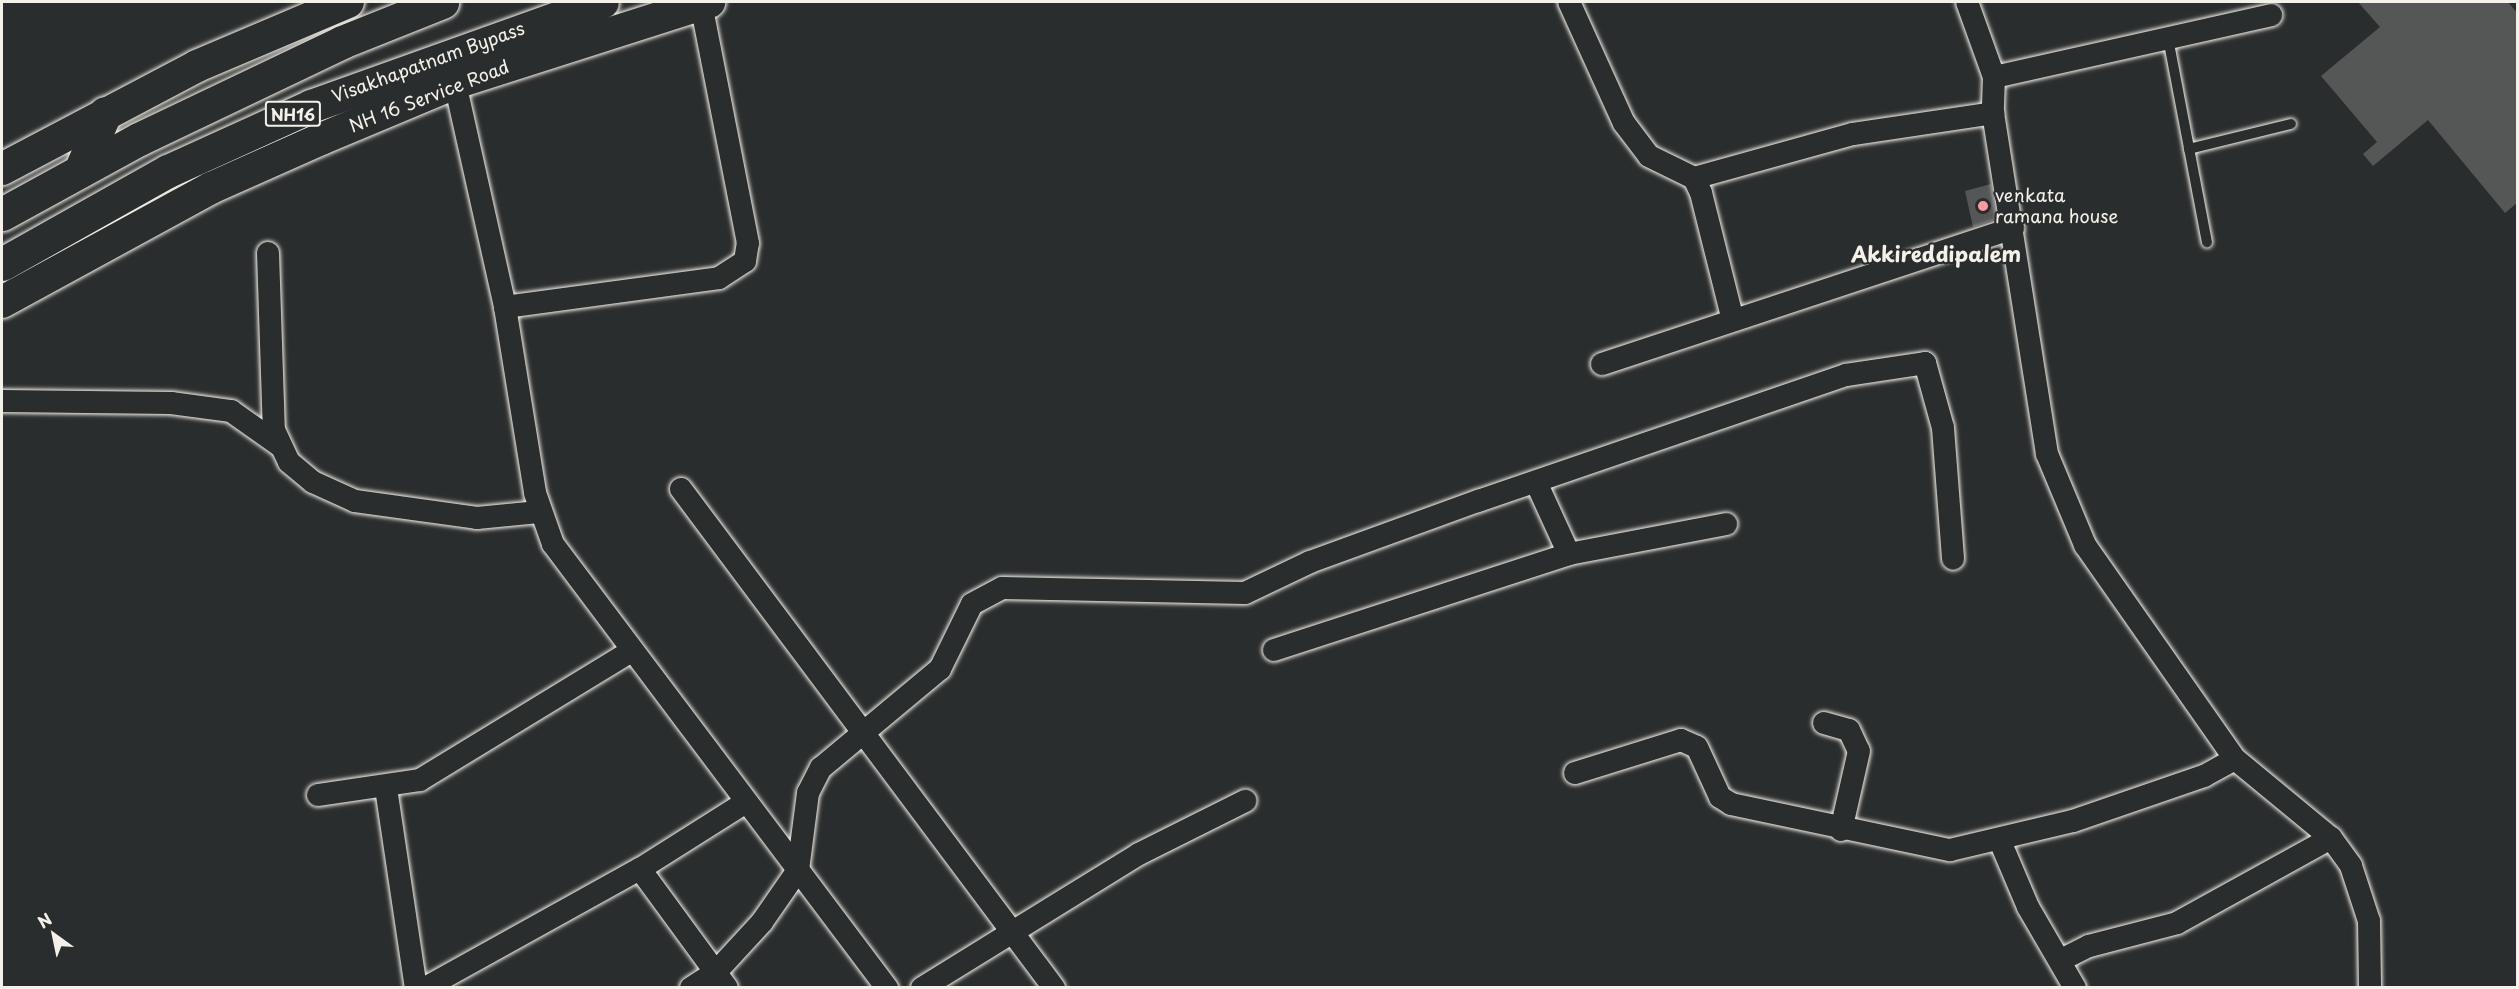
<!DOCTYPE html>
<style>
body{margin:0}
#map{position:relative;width:2519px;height:989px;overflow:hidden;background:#2a2d2e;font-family:"Playpen Sans",sans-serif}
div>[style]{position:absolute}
.building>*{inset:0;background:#555756}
.roads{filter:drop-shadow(0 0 2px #f4f1e8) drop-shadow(0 0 2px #f4f1e8)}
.lane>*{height:10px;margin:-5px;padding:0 5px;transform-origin:5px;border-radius:5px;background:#2a2d2e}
.street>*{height:22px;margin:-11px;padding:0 11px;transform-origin:11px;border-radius:11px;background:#2a2d2e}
.secondary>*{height:32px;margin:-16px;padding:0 16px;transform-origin:16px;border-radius:16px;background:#2a2d2e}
.highway>*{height:33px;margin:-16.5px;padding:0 16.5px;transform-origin:16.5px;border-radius:16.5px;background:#2a2d2e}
.dots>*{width:16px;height:16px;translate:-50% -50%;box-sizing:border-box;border:3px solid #2a2d2e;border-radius:50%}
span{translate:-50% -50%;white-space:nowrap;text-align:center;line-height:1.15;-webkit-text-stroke:4.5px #2a2d2e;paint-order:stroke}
.shield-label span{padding:2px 4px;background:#2a2d2e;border:2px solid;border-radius:4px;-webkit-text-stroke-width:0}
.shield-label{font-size:16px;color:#f4f1e8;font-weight:700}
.street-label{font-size:18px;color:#f4f1e8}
.poi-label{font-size:18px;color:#f4f1e8}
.left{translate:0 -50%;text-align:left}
.quarter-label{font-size:21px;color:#f4f1e8;font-weight:700}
.frame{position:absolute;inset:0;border:3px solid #f4f1e8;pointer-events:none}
.north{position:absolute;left:24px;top:905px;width:60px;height:60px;-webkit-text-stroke:4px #2a2d2e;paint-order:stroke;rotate:327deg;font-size:16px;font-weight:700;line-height:24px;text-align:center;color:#f4f1e8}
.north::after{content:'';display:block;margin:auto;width:21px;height:27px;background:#f4f1e8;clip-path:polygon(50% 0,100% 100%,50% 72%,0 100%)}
</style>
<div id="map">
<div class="building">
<div style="clip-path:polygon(2358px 2px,2508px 2px,2517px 13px,2517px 203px,2505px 213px,2428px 120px,2373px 166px,2363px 154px,2377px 142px,2321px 76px,2380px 27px)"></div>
<div style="clip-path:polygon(1991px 184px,1996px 219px,1973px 227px,1965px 191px)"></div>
</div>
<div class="roads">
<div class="lane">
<div style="left:2168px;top:38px;width:208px;rotate:79.2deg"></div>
<div style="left:2189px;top:149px;width:105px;rotate:-13.8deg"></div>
</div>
<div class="street">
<div style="left:1569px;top:2px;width:133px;rotate:65.6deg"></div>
<div style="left:1624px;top:123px;width:41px;rotate:52.9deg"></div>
<div style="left:1649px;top:156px;width:50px;rotate:26.1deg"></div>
<div style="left:1694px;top:178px;width:17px;rotate:65deg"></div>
<div style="left:1701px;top:193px;width:131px;rotate:75.9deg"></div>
<div style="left:1967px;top:2px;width:80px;rotate:70.2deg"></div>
<div style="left:1994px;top:77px;width:36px;rotate:92deg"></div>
<div style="left:1993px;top:113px;width:345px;rotate:81deg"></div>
<div style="left:2047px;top:454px;width:99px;rotate:67.3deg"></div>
<div style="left:2085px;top:545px;width:261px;rotate:55deg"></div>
<div style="left:2235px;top:759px;width:124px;rotate:39.5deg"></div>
<div style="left:2331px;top:838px;width:34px;rotate:54deg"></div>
<div style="left:2351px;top:866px;width:58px;rotate:71.9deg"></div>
<div style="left:2369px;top:921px;width:67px;rotate:89.1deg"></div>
<div style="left:1994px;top:77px;width:284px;rotate:-12.6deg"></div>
<div style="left:455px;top:83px;width:230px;rotate:77.4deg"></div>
<div style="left:505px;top:307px;width:188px;rotate:80.8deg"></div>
<div style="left:535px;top:493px;width:54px;rotate:70.6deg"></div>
<div style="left:553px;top:544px;width:556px;rotate:53.05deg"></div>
<div style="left:1694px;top:178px;width:165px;rotate:-15.5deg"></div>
<div style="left:1853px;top:134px;width:142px;rotate:-8.5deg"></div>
<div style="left:268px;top:253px;width:177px;rotate:88.1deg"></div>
<div style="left:274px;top:430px;width:35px;rotate:65deg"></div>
<div style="left:289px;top:462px;width:31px;rotate:40deg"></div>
<div style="left:313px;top:482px;width:46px;rotate:24.3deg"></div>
<div style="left:355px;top:501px;width:123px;rotate:7.9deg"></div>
<div style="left:477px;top:518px;width:62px;rotate:-5.5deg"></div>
<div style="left:505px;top:307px;width:216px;rotate:-7.7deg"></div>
<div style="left:719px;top:278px;width:31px;rotate:-33deg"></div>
<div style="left:745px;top:261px;width:18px;rotate:-81deg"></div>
<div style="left:748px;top:243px;width:245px;rotate:-101.1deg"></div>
<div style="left:1602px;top:364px;width:433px;rotate:-18.3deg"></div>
<div style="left:2px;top:401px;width:169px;rotate:0.7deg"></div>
<div style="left:171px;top:403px;width:61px;rotate:7.6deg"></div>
<div style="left:231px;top:411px;width:59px;rotate:35.3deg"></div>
<div style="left:1536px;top:482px;width:79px;rotate:65.4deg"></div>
<div style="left:681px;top:489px;width:623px;rotate:53.22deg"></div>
<div style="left:1274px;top:650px;width:310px;rotate:-18deg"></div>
<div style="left:1569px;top:554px;width:160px;rotate:-10.8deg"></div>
<div style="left:1824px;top:723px;width:26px;rotate:16deg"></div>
<div style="left:1849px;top:730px;width:23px;rotate:65deg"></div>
<div style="left:1859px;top:751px;width:81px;rotate:102.8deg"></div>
<div style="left:1575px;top:773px;width:111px;rotate:-17.3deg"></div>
<div style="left:1681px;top:740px;width:17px;rotate:24deg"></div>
<div style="left:1697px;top:747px;width:55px;rotate:65.3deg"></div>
<div style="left:1720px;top:797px;width:13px;rotate:32deg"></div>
<div style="left:1731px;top:804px;width:224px;rotate:11.9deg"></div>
<div style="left:1950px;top:850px;width:126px;rotate:-13.3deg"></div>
<div style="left:2073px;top:821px;width:139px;rotate:-19deg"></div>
<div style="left:2204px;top:776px;width:35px;rotate:-29deg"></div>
<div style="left:386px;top:788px;width:202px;rotate:81.5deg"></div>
<div style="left:318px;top:795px;width:103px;rotate:-8.4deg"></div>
<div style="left:420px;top:780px;width:247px;rotate:-31.4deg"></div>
<div style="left:2000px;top:841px;width:72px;rotate:67deg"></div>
<div style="left:2028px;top:907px;width:94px;rotate:59.9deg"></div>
<div style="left:640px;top:869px;width:147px;rotate:53.8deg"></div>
<div style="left:2061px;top:960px;width:31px;rotate:-27deg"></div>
<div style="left:2089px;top:946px;width:91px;rotate:-14.6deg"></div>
<div style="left:2177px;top:923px;width:176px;rotate:-28.9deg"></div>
<div style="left:425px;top:988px;width:246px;rotate:-29deg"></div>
<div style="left:640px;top:869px;width:125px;rotate:-32.3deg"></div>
<div style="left:691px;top:988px;width:30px;rotate:-33deg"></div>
<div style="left:716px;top:972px;width:68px;rotate:-47.4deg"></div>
<div style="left:762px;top:922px;width:63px;rotate:-55.3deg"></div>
<div style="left:798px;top:870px;width:78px;rotate:-82.6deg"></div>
<div style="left:808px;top:793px;width:28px;rotate:-63deg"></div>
<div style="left:821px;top:768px;width:155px;rotate:-39.8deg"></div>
<div style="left:940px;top:669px;width:72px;rotate:-63.8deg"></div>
<div style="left:972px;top:604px;width:34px;rotate:-28deg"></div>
<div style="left:1002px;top:588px;width:243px;rotate:1.2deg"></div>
<div style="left:1245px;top:593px;width:72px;rotate:-25.5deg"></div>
<div style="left:1310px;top:562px;width:179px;rotate:-20deg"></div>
<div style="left:1478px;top:501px;width:389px;rotate:-18.9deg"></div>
<div style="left:1846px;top:375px;width:80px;rotate:-8.6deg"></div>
<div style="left:1925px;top:363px;width:67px;rotate:74.5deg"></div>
<div style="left:1943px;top:428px;width:131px;rotate:85.6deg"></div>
<div style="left:922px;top:988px;width:255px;rotate:-31.7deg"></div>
<div style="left:1139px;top:854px;width:119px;rotate:-26.6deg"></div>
</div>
<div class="secondary">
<div style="left:2px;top:169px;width:221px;rotate:-27.8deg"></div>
<div style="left:197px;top:66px;width:164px;rotate:-23deg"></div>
<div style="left:2px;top:302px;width:238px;rotate:-28.6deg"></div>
<div style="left:211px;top:188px;width:120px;rotate:-24deg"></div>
<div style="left:321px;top:139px;width:145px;rotate:-22.7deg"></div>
<div style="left:455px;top:83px;width:267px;rotate:-17.7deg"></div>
</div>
<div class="highway">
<div style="left:80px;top:171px;width:63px;rotate:-66.7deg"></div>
<div style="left:2px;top:214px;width:156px;rotate:-28.7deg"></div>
<div style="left:139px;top:139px;width:225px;rotate:-25.5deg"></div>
<div style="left:342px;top:42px;width:108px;rotate:-21.8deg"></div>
<div style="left:2px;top:264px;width:190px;rotate:-29.3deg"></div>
<div style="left:168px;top:171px;width:157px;rotate:-24.4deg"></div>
<div style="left:311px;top:106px;width:309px;rotate:-19.7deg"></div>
</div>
</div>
<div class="dots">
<div style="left:1983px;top:206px;background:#ff9aa2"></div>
</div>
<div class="shield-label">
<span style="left:293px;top:114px">NH16</span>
</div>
<div class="street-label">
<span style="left:428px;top:62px;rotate:-20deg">Visakhapatnam Bypass</span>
<span style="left:429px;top:96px;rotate:-21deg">NH 16 Service Road</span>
</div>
<div class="poi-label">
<span class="left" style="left:1995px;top:206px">venkata<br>ramana house</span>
</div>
<div class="quarter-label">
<span style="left:1936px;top:253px">Akkireddipalem</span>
</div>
<div class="frame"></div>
<div class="north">N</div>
</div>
